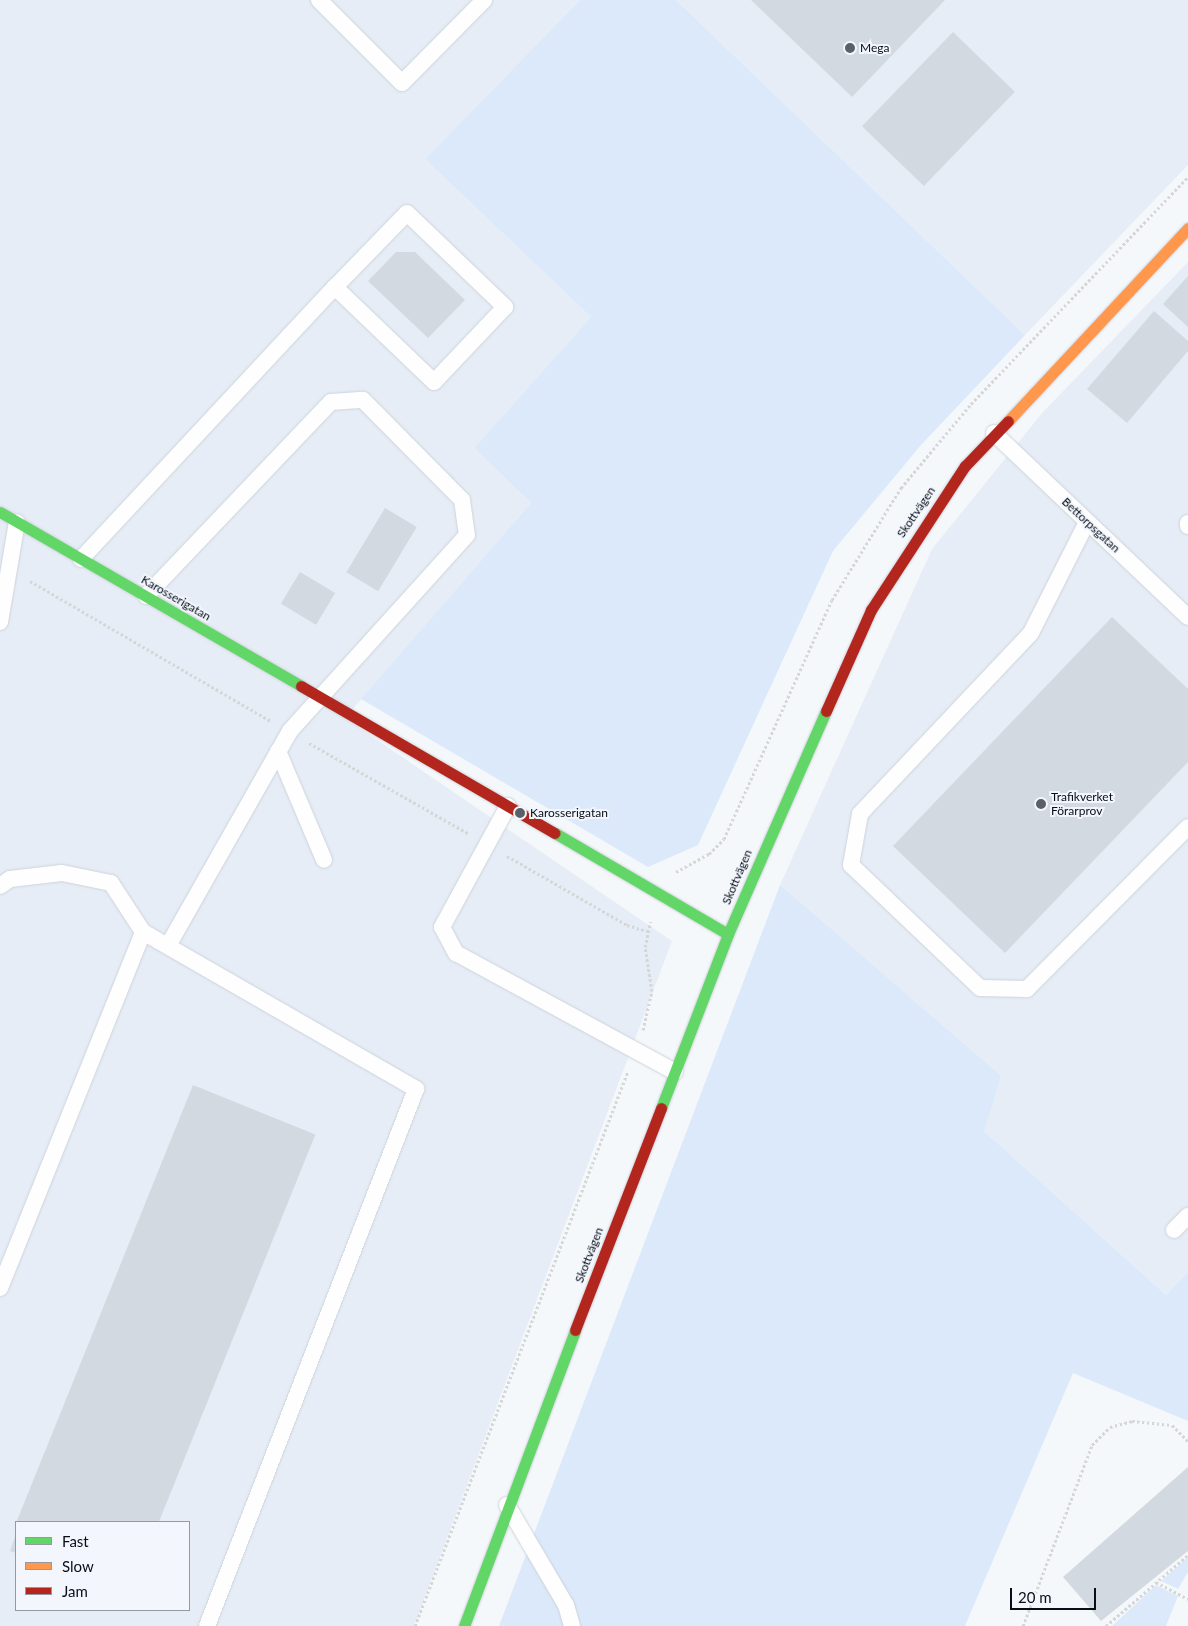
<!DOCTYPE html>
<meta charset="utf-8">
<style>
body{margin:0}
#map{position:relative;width:1188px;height:1626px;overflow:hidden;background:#f5f8fb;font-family:Lato,sans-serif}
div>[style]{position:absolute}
.built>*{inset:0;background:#e6edf6}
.green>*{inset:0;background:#dbe9fa}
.building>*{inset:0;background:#d3d9e0;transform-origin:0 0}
.path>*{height:3px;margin-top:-1.5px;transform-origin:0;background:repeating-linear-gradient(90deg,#d6d6d7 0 2.5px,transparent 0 5px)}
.roads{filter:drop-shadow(0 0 1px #ced3db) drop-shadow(0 0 1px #ced3db)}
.lane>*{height:16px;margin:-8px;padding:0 8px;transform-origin:8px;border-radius:8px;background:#fefefe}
.fast>*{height:11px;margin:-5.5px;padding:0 5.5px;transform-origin:5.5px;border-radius:5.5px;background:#63d668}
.slow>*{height:11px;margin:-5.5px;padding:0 5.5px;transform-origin:5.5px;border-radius:5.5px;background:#ff974d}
.jam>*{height:11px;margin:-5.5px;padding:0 5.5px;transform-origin:5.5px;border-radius:5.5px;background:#b3261e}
.dots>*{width:14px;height:14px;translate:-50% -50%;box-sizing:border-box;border:2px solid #f3f7fd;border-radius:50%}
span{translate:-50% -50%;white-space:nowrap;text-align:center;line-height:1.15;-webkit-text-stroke:4px #f3f7fd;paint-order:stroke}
.poi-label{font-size:12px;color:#070e18}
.left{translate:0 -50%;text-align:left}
.street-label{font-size:12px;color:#070e18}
.legend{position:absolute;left:15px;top:1521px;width:175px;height:90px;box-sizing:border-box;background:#f3f7fd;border:1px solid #959aa1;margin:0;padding:6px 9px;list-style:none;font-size:15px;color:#070e18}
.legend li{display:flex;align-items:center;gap:10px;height:25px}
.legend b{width:25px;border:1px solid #959aa1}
.scale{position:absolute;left:1010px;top:1588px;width:86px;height:22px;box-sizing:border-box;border:2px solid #070e18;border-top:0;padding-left:6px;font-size:15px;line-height:18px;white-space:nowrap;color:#070e18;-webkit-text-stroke:4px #f3f7fd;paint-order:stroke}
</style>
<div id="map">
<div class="built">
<div style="clip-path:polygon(evenodd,0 0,580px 0,425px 159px,591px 317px,474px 448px,531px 503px,345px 718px,672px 941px,414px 1626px,0 1626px,0 0,16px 1522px,189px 1522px,189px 1610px,16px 1610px,16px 1522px)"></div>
<div style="clip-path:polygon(676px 0,1188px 0,1188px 165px,1025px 335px)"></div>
<div style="clip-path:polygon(1188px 262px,1188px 1272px,1166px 1295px,984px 1131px,780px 885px,932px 549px,1043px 412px)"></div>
</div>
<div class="green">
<div style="clip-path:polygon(580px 0,676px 0,1025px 335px,921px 445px,833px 551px,698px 845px,648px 867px,361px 699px,531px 503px,474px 448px,591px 317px,425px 159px)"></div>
<div style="clip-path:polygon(780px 885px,1001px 1076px,984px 1131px,1166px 1295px,1188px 1272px,1188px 1421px,1073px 1373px,965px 1626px,499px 1626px)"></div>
<div style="clip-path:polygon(1188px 1557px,1188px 1572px,1178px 1589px,1161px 1581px)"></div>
<div style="clip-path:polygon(1156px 1585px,1178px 1596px,1166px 1626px,1112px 1626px)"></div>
</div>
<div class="building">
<div style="clip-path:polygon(751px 0,945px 0,852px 97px)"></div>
<div style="left:953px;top:32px;width:86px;height:131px;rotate:44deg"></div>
<div style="clip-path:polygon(396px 252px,415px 252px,465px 300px,428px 338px,368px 281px)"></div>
<div style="clip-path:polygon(1188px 276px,1188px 327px,1163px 304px)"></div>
<div style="clip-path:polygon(1154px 311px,1188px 341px,1188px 351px,1127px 423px,1087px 389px)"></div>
<div style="left:385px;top:508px;width:37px;height:75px;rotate:31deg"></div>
<div style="left:300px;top:572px;width:41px;height:37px;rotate:31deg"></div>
<div style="clip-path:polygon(1112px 617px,1188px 689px,1188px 762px,1005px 953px,893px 846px)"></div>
<div style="left:193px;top:1085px;width:132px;height:470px;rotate:22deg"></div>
<div style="clip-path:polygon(1188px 1467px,1188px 1551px,1101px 1621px,1063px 1577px)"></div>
<div style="clip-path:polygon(16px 1534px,16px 1553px,10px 1551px)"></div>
</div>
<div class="path">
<div style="left:30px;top:581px;width:279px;rotate:30.2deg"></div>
<div style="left:309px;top:743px;width:184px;rotate:29.6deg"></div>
<div style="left:507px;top:856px;width:138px;rotate:29.9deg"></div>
<div style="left:627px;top:925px;width:21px;rotate:17deg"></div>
<div style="left:676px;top:872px;width:38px;rotate:-29deg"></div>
<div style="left:709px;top:854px;width:21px;rotate:-45deg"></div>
<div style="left:724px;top:839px;width:262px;rotate:-65.7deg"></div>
<div style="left:832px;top:600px;width:132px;rotate:-58.4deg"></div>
<div style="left:901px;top:488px;width:109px;rotate:-50.2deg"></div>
<div style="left:971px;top:404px;width:314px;rotate:-46.3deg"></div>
<div style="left:643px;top:1030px;width:40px;rotate:-77deg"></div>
<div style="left:652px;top:991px;width:45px;rotate:-99deg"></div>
<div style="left:645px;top:947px;width:26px;rotate:-77deg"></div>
<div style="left:1156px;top:1582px;width:36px;rotate:28deg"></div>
<div style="left:415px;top:1626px;width:594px;rotate:-69deg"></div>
<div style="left:1023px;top:1626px;width:194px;rotate:-69.1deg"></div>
<div style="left:1092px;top:1445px;width:25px;rotate:-45deg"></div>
<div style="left:1110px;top:1427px;width:23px;rotate:-15deg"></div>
<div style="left:1132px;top:1421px;width:40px;rotate:5.7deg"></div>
<div style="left:1172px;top:1425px;width:23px;rotate:45deg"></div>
<div style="left:1106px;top:1626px;width:108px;rotate:-40.9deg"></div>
</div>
<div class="roads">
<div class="lane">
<div style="left:319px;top:0;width:117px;rotate:45deg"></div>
<div style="left:402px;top:83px;width:117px;rotate:-45.3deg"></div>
<div style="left:994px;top:433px;width:267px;rotate:43.5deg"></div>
<div style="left:1087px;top:522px;width:124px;rotate:116.8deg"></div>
<div style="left:1031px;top:633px;width:249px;rotate:133.4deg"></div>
<div style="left:860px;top:814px;width:52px;rotate:100deg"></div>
<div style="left:851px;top:865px;width:178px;rotate:43.6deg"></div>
<div style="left:980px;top:988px;width:47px;rotate:1.2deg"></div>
<div style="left:1027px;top:989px;width:228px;rotate:-45.2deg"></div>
<div style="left:1188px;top:523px;width:3px;rotate:90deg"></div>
<div style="left:81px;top:559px;width:372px;rotate:-47deg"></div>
<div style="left:335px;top:287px;width:103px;rotate:-45.8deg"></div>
<div style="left:407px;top:213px;width:136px;rotate:43.8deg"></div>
<div style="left:505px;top:307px;width:103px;rotate:133.4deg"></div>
<div style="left:434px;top:382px;width:137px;rotate:-136.2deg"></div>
<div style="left:146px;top:596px;width:268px;rotate:-46.4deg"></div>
<div style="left:331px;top:402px;width:32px;rotate:-4deg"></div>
<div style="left:363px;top:400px;width:141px;rotate:45.3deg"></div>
<div style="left:462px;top:500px;width:35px;rotate:82deg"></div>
<div style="left:467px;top:535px;width:264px;rotate:132.1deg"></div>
<div style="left:290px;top:731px;width:247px;rotate:119.6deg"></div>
<div style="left:0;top:622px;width:101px;rotate:-80.4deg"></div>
<div style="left:278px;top:751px;width:118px;rotate:67.1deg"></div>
<div style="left:508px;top:806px;width:138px;rotate:118.6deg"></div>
<div style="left:442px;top:927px;width:30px;rotate:62deg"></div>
<div style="left:456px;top:953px;width:249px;rotate:28.5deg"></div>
<div style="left:0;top:886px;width:12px;rotate:-35deg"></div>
<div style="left:10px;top:879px;width:52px;rotate:-6.6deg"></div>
<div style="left:62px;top:873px;width:50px;rotate:11.5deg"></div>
<div style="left:111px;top:883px;width:59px;rotate:56.9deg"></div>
<div style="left:1174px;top:1230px;width:20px;rotate:-45deg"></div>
<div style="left:0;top:1288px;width:384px;rotate:-68.1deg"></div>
<div style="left:143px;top:932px;width:315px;rotate:29.9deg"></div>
<div style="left:416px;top:1089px;width:576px;rotate:111.27deg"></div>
<div style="left:507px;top:1505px;width:116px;rotate:59.5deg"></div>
<div style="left:566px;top:1605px;width:22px;rotate:74deg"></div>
</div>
<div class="fast">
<div style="left:0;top:512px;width:348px;rotate:30deg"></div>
<div style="left:555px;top:833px;width:200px;rotate:30.3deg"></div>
<div style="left:661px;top:1108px;width:186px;rotate:-68.9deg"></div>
<div style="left:728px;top:934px;width:244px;rotate:-66.3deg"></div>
<div style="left:464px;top:1626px;width:316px;rotate:-69.4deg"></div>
</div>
<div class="slow">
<div style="left:1008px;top:421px;width:264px;rotate:-47deg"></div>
</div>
<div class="jam">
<div style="left:301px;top:686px;width:293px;rotate:30.1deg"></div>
<div style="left:826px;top:711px;width:111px;rotate:-66deg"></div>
<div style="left:871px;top:610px;width:172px;rotate:-56.9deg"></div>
<div style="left:965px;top:466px;width:62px;rotate:-46.3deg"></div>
<div style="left:575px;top:1330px;width:238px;rotate:-68.8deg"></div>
</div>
</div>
<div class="dots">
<div style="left:850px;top:48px;background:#5a6067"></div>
<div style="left:1041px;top:804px;background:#5a6067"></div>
<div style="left:520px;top:813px;background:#5a6067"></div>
</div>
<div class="poi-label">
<span class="left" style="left:860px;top:48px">Mega</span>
<span class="left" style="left:1051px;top:804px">Trafikverket<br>Förarprov</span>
<span class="left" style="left:530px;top:813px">Karosserigatan</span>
</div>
<div class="street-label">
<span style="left:916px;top:512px;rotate:-56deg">Skottvägen</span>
<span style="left:1091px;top:525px;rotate:43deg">Bettorpsgatan</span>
<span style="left:176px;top:598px;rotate:30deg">Karosserigatan</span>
<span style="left:737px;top:877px;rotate:-67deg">Skottvägen</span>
<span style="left:589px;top:1255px;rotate:-69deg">Skottvägen</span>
</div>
<ul class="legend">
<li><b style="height:6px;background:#63d668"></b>Fast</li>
<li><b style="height:6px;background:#ff974d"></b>Slow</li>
<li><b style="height:6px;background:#b3261e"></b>Jam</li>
</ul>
<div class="scale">20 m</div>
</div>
